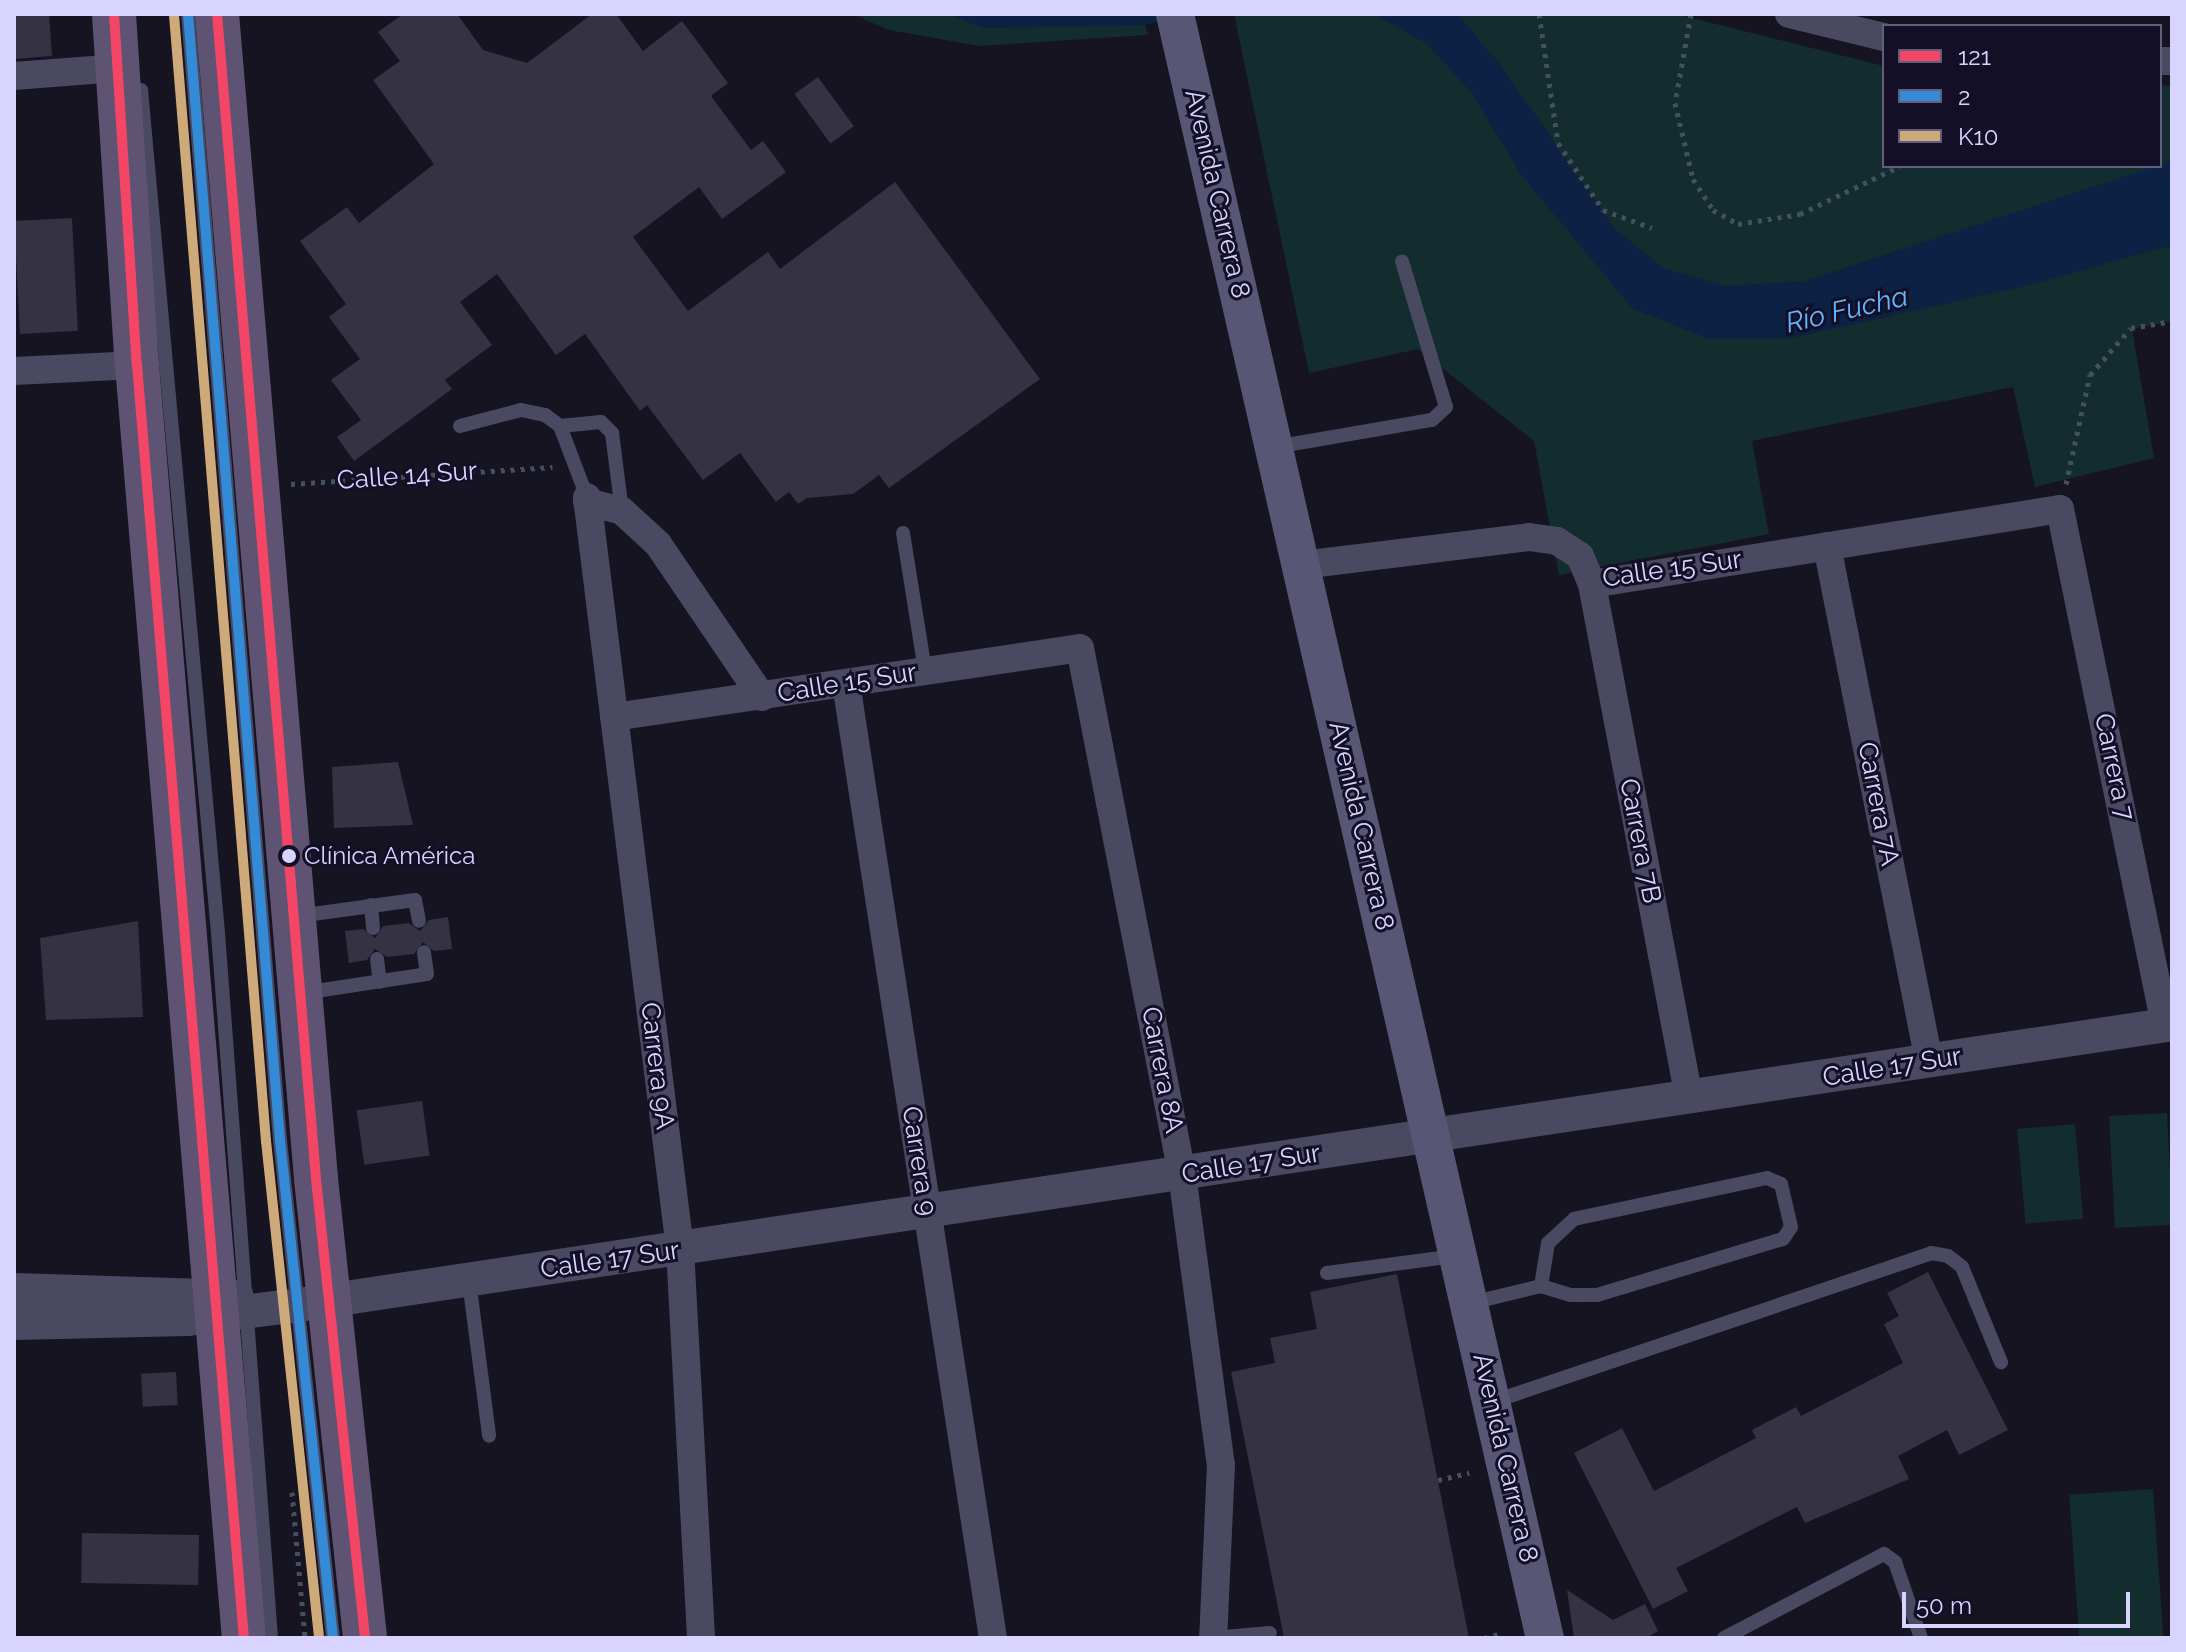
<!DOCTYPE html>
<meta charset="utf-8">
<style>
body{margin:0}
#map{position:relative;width:2186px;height:1652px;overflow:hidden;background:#161421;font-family:Raleway,sans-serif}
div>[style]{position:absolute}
.green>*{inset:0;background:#132c2d;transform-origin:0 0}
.water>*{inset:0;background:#0d2144}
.building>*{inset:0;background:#343243;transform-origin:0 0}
.path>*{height:5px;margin-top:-2.5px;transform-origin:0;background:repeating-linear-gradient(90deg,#44505f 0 4px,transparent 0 10px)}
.service>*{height:14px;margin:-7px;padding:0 7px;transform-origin:7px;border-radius:7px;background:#4a4962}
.minor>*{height:28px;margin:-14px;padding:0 14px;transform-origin:14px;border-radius:14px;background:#4a4962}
.tertiary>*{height:34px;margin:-17px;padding:0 17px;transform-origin:17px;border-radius:17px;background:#4a4962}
.secondary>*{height:38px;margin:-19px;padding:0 19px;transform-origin:19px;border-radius:19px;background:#575674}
.primary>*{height:44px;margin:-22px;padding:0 22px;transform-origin:22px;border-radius:22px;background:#5e5373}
.bus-1>*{height:10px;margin:-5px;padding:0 5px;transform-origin:5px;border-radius:5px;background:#f34667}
.bus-2>*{height:10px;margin:-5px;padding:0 5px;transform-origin:5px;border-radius:5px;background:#338bd7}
.bus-3>*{height:10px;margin:-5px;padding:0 5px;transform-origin:5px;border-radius:5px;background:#ceaa7a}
.dots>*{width:22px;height:22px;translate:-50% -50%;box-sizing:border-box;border:4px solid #130f26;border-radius:50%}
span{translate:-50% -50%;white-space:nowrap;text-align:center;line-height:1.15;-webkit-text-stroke:6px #130f26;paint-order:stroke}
.bus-label{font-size:24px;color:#d9d4ff}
.left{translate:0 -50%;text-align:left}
.street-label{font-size:26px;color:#d9d4ff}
.water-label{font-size:28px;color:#62b6ff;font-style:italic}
.frame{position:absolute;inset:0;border:16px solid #d9d4ff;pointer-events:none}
.legend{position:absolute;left:1882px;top:24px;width:280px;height:144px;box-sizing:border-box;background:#130f26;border:2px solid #625e7d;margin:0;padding:10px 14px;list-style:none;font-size:24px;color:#d9d4ff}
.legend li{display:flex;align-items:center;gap:16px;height:40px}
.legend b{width:40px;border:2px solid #625e7d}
.scale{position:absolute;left:1902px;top:1592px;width:228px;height:36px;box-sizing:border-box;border:4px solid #d9d4ff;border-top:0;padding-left:10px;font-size:24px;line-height:28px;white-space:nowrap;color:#d9d4ff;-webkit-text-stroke:6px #130f26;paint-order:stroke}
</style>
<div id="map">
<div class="green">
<div style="clip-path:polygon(852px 14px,1142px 14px,1148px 35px,979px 46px,889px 30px)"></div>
<div style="clip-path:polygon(1234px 14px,1676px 14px,1884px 66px,1884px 166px,2160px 166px,2160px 85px,2172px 86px,2172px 321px,2132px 329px,2154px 458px,2035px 487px,2013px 387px,1752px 441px,1769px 534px,1559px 575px,1534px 441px,1418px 349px,1309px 373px)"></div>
<div style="left:2167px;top:1113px;width:112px;height:58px;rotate:87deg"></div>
<div style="left:2075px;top:1124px;width:95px;height:58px;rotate:85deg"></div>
<div style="left:2153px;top:1489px;width:149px;height:84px;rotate:86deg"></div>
</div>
<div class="water">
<div style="clip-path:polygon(949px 14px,1190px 14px,1144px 25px,983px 28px)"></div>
<div style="clip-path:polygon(1374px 14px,1457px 14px,1499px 63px,1615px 229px,1663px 268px,1725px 286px,1805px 281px,2172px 161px,2172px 245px,2029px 285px,1793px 338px,1709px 339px,1632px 308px,1522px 176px,1471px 92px,1427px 44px)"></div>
</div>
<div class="building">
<div style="clip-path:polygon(14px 14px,49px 14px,52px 56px,14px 59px)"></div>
<div style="clip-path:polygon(403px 14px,457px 14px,483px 50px,527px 63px,592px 14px,616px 14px,643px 51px,682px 21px,728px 83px,711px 96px,751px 150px,763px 141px,786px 172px,722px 219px,699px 187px,633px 237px,688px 311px,768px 252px,780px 269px,895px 182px,1040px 379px,889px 488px,879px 475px,853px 494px,807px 498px,798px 504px,789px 492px,776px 502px,740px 453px,703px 480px,647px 405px,640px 411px,585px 334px,556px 355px,497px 274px,460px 302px,492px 345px,445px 380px,452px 389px,354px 461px,337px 437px,361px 420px,331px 380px,360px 359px,329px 317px,346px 304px,300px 241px,347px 207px,359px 223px,434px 164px,373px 80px,400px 61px,378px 32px)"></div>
<div style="left:818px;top:77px;width:61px;height:29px;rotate:54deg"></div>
<div style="left:72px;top:218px;width:113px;height:58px;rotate:87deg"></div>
<div style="clip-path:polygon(398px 762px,413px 825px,334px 828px,332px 767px)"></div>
<div style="clip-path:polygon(448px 917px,452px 949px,434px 951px,423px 942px,414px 954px,387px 957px,375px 949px,367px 960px,349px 963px,345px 931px,363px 929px,375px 938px,383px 926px,409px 923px,420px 931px,429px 920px)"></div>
<div style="clip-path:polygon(138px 921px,143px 1017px,46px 1020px,40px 938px)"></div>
<div style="left:422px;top:1101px;width:55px;height:66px;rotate:82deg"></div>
<div style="clip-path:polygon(1928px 1272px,2008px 1430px,1959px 1455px,1947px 1430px,1898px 1456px,1909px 1479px,1805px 1523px,1797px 1507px,1676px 1568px,1688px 1591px,1653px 1609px,1574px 1453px,1622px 1428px,1654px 1491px,1756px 1438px,1752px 1430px,1796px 1407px,1801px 1416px,1903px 1363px,1884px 1324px,1899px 1316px,1887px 1293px)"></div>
<div style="clip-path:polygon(1397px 1274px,1469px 1638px,1284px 1638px,1231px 1372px,1275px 1363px,1270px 1338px,1317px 1329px,1310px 1292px)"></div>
<div style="left:176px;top:1372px;width:33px;height:35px;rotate:87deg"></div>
<div style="left:199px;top:1535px;width:50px;height:117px;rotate:91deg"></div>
<div style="clip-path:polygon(1567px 1590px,1613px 1620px,1645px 1604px,1658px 1631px,1646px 1638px,1574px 1638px)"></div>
</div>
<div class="path">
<div style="left:1539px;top:14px;width:130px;rotate:81.6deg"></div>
<div style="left:1558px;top:143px;width:81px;rotate:56.1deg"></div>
<div style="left:1603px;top:210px;width:52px;rotate:20.2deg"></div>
<div style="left:1691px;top:14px;width:90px;rotate:100.2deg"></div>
<div style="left:1675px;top:103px;width:78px;rotate:76.7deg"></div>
<div style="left:1693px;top:179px;width:37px;rotate:57deg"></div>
<div style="left:1713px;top:210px;width:29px;rotate:29deg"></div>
<div style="left:1738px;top:224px;width:63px;rotate:-9.2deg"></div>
<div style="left:1800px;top:214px;width:111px;rotate:-25.6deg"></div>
<div style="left:291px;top:484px;width:262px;rotate:-3.7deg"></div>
<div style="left:2066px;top:484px;width:112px;rotate:-77.6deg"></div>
<div style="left:2090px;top:375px;width:62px;rotate:-48.9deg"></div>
<div style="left:2131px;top:328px;width:42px;rotate:-9.7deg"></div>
<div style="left:1438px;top:1480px;width:32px;rotate:-13deg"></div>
<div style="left:292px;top:1492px;width:147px;rotate:84.9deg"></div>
<div style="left:1484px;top:1638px;width:16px;rotate:-15deg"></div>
</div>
<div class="service">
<div style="left:188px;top:14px;width:1130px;rotate:85.33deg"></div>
<div style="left:280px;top:1140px;width:501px;rotate:83.93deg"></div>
<div style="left:141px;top:90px;width:847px;rotate:84.78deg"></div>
<div style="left:218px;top:933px;width:707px;rotate:85.7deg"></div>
<div style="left:460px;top:426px;width:63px;rotate:-14.7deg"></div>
<div style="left:521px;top:410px;width:25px;rotate:12deg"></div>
<div style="left:545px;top:415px;width:19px;rotate:36deg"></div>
<div style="left:560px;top:426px;width:76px;rotate:69.2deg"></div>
<div style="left:560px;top:426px;width:41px;rotate:-5.6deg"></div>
<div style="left:601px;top:422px;width:16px;rotate:45deg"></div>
<div style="left:612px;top:433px;width:79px;rotate:82.7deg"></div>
<div style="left:1275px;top:447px;width:159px;rotate:-9.8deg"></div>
<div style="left:1432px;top:420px;width:19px;rotate:-43deg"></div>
<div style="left:1446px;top:407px;width:152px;rotate:-106.8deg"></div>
<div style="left:903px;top:533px;width:139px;rotate:80.9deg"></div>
<div style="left:371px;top:905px;width:23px;rotate:85deg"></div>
<div style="left:298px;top:916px;width:118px;rotate:-7.8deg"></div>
<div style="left:415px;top:900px;width:21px;rotate:79deg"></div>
<div style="left:377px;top:959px;width:23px;rotate:83deg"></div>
<div style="left:303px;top:993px;width:125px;rotate:-8.7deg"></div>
<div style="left:427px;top:974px;width:22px;rotate:-98deg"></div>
<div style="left:1327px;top:1273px;width:128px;rotate:-7.6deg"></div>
<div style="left:469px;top:1281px;width:156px;rotate:82.6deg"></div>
<div style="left:1471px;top:1303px;width:72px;rotate:-13.7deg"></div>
<div style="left:1541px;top:1286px;width:30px;rotate:17deg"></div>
<div style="left:1570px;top:1295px;width:27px"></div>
<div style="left:1597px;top:1295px;width:194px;rotate:-16.8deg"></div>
<div style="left:1783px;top:1239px;width:14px;rotate:-56deg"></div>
<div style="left:1791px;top:1227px;width:44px;rotate:-103.1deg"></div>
<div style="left:1781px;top:1184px;width:15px;rotate:-157deg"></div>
<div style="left:1767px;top:1178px;width:197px;rotate:168deg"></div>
<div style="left:1574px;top:1219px;width:35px;rotate:137deg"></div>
<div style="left:1548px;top:1243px;width:44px;rotate:99.2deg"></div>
<div style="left:1492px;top:1402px;width:464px;rotate:-18.7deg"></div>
<div style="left:1931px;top:1253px;width:17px;rotate:10deg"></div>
<div style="left:1948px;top:1256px;width:18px;rotate:38deg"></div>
<div style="left:1962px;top:1267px;width:103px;rotate:67.7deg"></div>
<div style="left:1213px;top:1638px;width:57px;rotate:-5deg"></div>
<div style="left:1724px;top:1638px;width:181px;rotate:-27.7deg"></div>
<div style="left:1884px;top:1554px;width:14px;rotate:36deg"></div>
<div style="left:1895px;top:1562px;width:80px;rotate:71.1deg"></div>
</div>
<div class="minor">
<div style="left:1789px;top:14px;width:98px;rotate:13.6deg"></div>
<div style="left:2160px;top:61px;width:12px"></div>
<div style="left:14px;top:76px;width:103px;rotate:-4.4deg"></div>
<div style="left:14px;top:371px;width:123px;rotate:-2.8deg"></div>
<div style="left:587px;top:497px;width:758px;rotate:82.95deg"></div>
<div style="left:680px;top:1249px;width:390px;rotate:86.9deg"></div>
<div style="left:587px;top:502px;width:36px;rotate:14deg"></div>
<div style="left:622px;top:511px;width:49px;rotate:42.5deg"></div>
<div style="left:658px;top:544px;width:185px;rotate:55.8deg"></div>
<div style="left:1827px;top:546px;width:525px;rotate:78.8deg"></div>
<div style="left:1302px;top:565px;width:229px;rotate:-7deg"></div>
<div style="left:1529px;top:537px;width:28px;rotate:8deg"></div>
<div style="left:1557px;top:541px;width:27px;rotate:33deg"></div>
<div style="left:1580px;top:556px;width:30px;rotate:67deg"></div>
<div style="left:1592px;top:584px;width:523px;rotate:79.31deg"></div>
<div style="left:1592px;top:584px;width:474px;rotate:-9.1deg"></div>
<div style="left:2060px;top:509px;width:527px;rotate:78.5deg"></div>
<div style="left:846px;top:683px;width:966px;rotate:81.25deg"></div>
<div style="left:614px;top:717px;width:471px;rotate:-8.4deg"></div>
<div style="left:1080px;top:648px;width:536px;rotate:79.03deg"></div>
<div style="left:1182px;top:1174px;width:294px;rotate:82.4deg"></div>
<div style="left:1221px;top:1465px;width:173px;rotate:92.6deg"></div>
</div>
<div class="tertiary">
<div style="left:14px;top:1290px;width:223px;rotate:1.8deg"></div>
<div style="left:14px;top:1323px;width:174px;rotate:-1.3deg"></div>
<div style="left:188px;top:1319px;width:112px;rotate:-7.2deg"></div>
<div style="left:299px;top:1305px;width:1894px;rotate:-8.53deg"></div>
</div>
<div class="secondary">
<div style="left:1175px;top:14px;width:1666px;rotate:77.17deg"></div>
</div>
<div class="primary">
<div style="left:114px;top:14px;width:352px;rotate:86.3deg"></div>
<div style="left:137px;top:365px;width:1277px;rotate:85.2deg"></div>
<div style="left:217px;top:14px;width:1169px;rotate:85.14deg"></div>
<div style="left:316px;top:1179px;width:462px;rotate:83.9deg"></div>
</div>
<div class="bus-1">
<div style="left:114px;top:14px;width:352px;rotate:86.3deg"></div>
<div style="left:137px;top:365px;width:1277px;rotate:85.2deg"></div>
<div style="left:217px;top:14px;width:1169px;rotate:85.14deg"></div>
<div style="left:316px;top:1179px;width:462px;rotate:83.9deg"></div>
</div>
<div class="bus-2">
<div style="left:188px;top:14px;width:1130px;rotate:85.33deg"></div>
<div style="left:280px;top:1140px;width:501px;rotate:83.93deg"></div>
</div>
<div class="bus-3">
<div style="left:174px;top:15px;width:1130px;rotate:85.33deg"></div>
<div style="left:266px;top:1141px;width:500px;rotate:83.9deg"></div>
</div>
<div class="dots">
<div style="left:289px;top:856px;background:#d9d4ff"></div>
</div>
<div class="bus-label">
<span class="left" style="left:304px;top:856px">Clínica América</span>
</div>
<div class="street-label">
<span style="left:1217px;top:194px;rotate:77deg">Avenida Carrera 8</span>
<span style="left:407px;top:476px;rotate:-4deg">Calle 14 Sur</span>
<span style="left:1672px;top:569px;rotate:-8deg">Calle 15 Sur</span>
<span style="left:847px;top:683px;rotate:-9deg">Calle 15 Sur</span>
<span style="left:2114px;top:767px;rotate:78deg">Carrera 7</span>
<span style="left:1878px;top:804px;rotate:79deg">Carrera 7A</span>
<span style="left:1361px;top:826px;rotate:77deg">Avenida Carrera 8</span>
<span style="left:1640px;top:841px;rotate:79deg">Carrera 7B</span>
<span style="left:657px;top:1066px;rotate:83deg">Carrera 9A</span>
<span style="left:1892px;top:1067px;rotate:-9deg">Calle 17 Sur</span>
<span style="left:1162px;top:1070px;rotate:79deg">Carrera 8A</span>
<span style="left:919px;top:1161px;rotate:81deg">Carrera 9</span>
<span style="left:1251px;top:1164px;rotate:-9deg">Calle 17 Sur</span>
<span style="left:610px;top:1260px;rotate:-8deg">Calle 17 Sur</span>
<span style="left:1505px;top:1458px;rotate:77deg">Avenida Carrera 8</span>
</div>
<div class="water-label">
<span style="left:1847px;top:310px;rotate:-13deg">Río Fucha</span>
</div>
<div class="frame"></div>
<ul class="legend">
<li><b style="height:10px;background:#f34667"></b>121</li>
<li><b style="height:10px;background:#338bd7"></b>2</li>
<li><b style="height:10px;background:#ceaa7a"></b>K10</li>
</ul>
<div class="scale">50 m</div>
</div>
